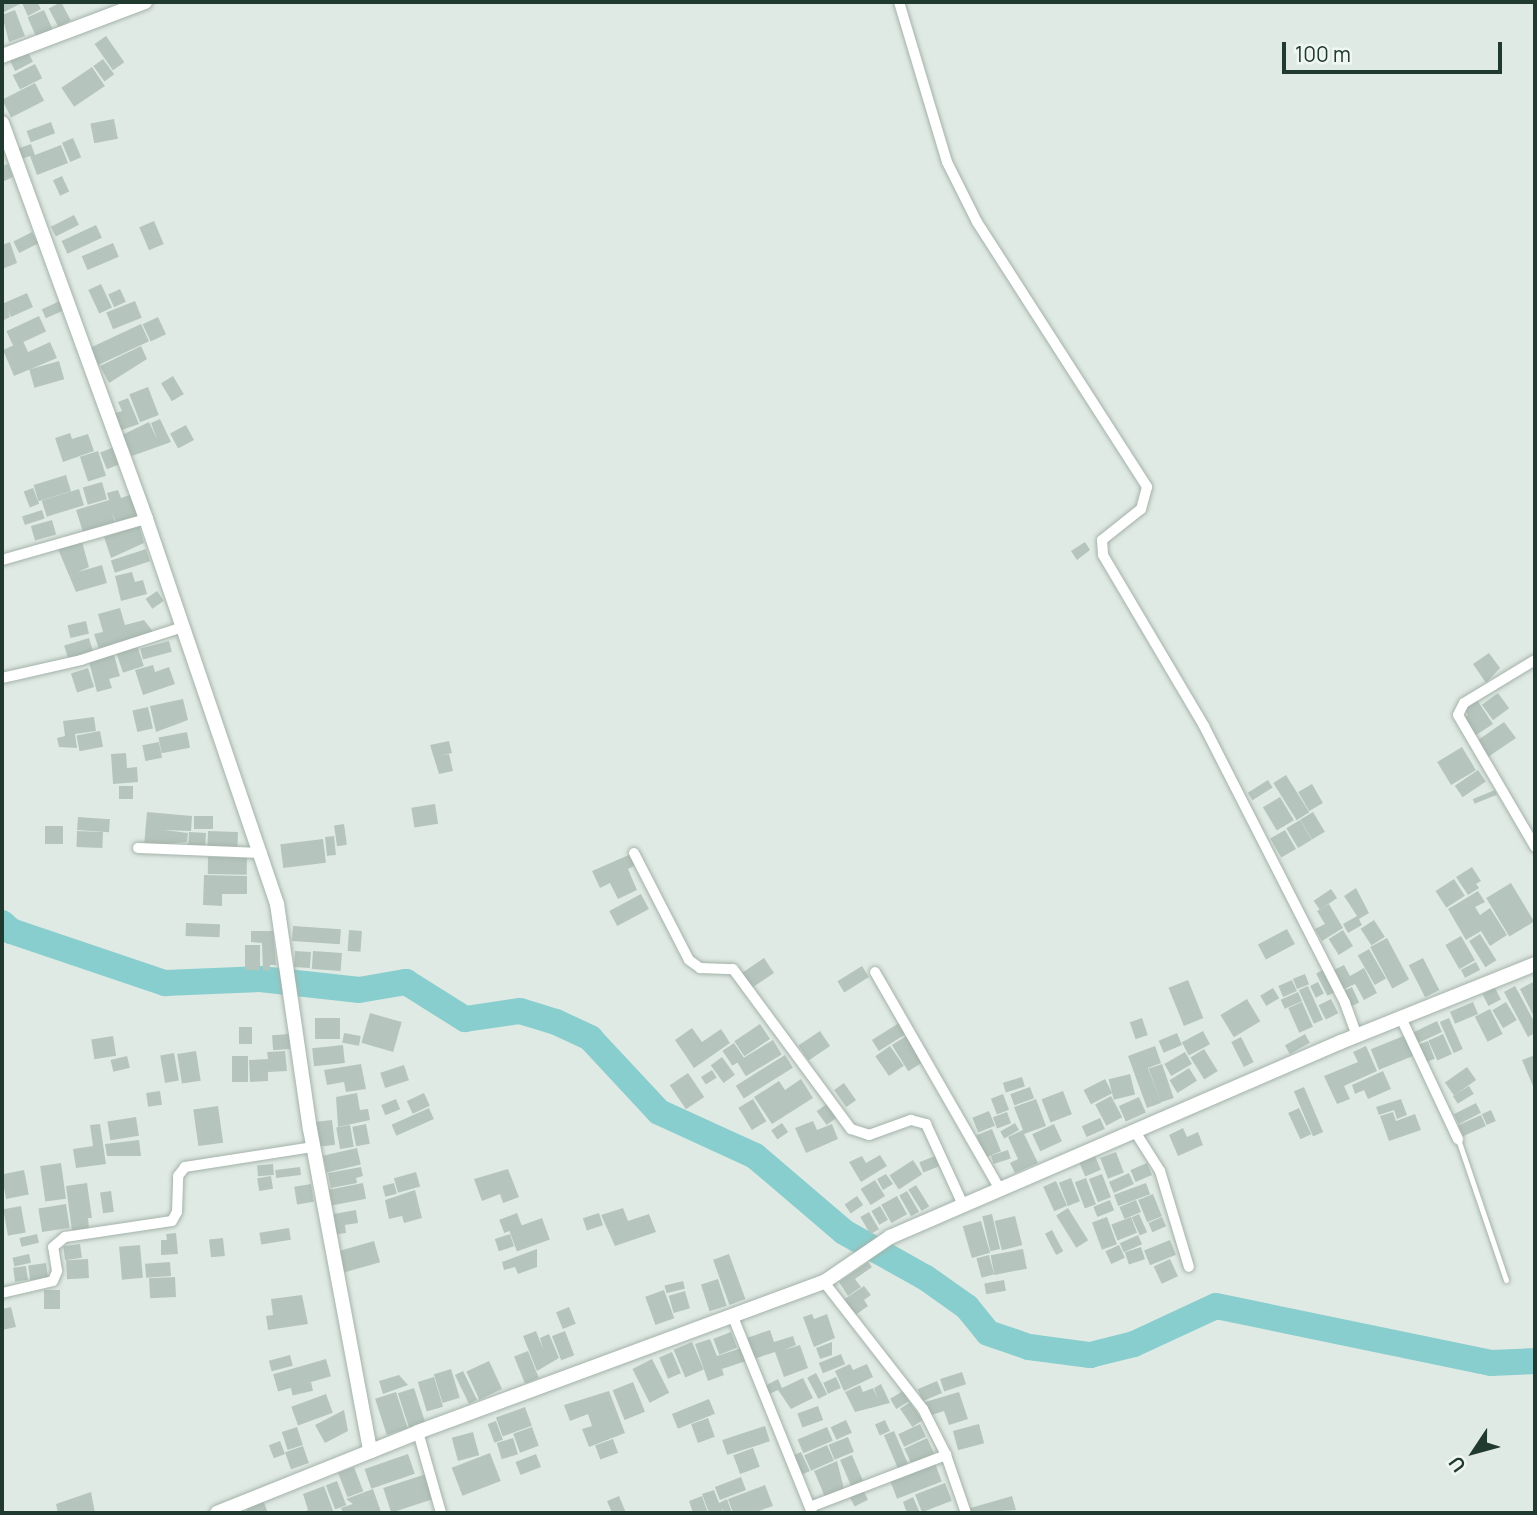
<!DOCTYPE html>
<style>
body{margin:0}
#map{position:relative;width:1537px;height:1515px;overflow:hidden;background:#e0eae4;font-family:Manrope,sans-serif}
div>[style]{position:absolute}
.river>*{height:26px;margin:-13px;padding:0 13px;transform-origin:13px;border-radius:13px;background:#89cece}
.building>*{inset:0;background:#b5c5bd;transform-origin:0 0}
.roads{filter:drop-shadow(0 0 2px #a3b2aa) drop-shadow(0 0 2px #a3b2aa)}
.service>*{height:5px;margin:-2.5px;padding:0 2.5px;transform-origin:2.5px;border-radius:2.5px;background:#fff}
.minor>*{height:10px;margin:-5px;padding:0 5px;transform-origin:5px;border-radius:5px;background:#fff}
.tertiary>*{height:14px;margin:-7px;padding:0 7px;transform-origin:7px;border-radius:7px;background:#fff}
span{translate:-50% -50%;white-space:nowrap;text-align:center;line-height:1.15;-webkit-text-stroke:5px #f0f7f2;paint-order:stroke}
.frame{position:absolute;inset:0;border:4px solid #213a30;pointer-events:none}
.north{position:absolute;left:1439px;top:1417px;width:70px;height:70px;-webkit-text-stroke:5px #f0f7f2;paint-order:stroke;rotate:234deg;font-size:19px;font-weight:700;line-height:28px;text-align:center;color:#213a30}
.north::after{content:'';display:block;margin:auto;width:24px;height:32px;background:#213a30;clip-path:polygon(50% 0,100% 100%,50% 72%,0 100%)}
.scale{position:absolute;left:1282px;top:42px;width:220px;height:32px;box-sizing:border-box;border:4px solid #213a30;border-top:0;padding-left:9px;font-size:21px;line-height:24px;white-space:nowrap;color:#213a30;-webkit-text-stroke:5px #f0f7f2;paint-order:stroke}
</style>
<div id="map">
<div class="river">
<div style="left:2px;top:923px;width:12px;rotate:42deg"></div>
<div style="left:11px;top:931px;width:163px;rotate:18.7deg"></div>
<div style="left:165px;top:983px;width:95px;rotate:-2.4deg"></div>
<div style="left:260px;top:979px;width:100px;rotate:6.3deg"></div>
<div style="left:359px;top:990px;width:48px;rotate:-9.7deg"></div>
<div style="left:406px;top:982px;width:70px;rotate:32.1deg"></div>
<div style="left:465px;top:1019px;width:56px;rotate:-8.3deg"></div>
<div style="left:520px;top:1011px;width:38px;rotate:17deg"></div>
<div style="left:556px;top:1022px;width:38px;rotate:25deg"></div>
<div style="left:590px;top:1038px;width:101px;rotate:47deg"></div>
<div style="left:659px;top:1112px;width:106px;rotate:24.6deg"></div>
<div style="left:755px;top:1156px;width:117px;rotate:40.5deg"></div>
<div style="left:844px;top:1232px;width:94px;rotate:29.3deg"></div>
<div style="left:926px;top:1278px;width:50px;rotate:35.3deg"></div>
<div style="left:967px;top:1307px;width:33px;rotate:51deg"></div>
<div style="left:988px;top:1333px;width:43px;rotate:18.9deg"></div>
<div style="left:1029px;top:1347px;width:62px;rotate:7.5deg"></div>
<div style="left:1090px;top:1355px;width:45px;rotate:-14deg"></div>
<div style="left:1134px;top:1344px;width:90px;rotate:-24.9deg"></div>
<div style="left:1216px;top:1306px;width:281px;rotate:11.7deg"></div>
<div style="left:1491px;top:1363px;width:44px;rotate:-2.6deg"></div>
</div>
<div class="building">
<div style="clip-path:polygon(2px 2px,19px 2px,20px 4px,2px 13px)"></div>
<div style="clip-path:polygon(37px 2px,41px 9px,28px 16px,22px 3px)"></div>
<div style="left:61px;top:2px;width:21px;height:14px;rotate:62deg"></div>
<div style="clip-path:polygon(15px 10px,25px 36px,9px 42px,2px 15px)"></div>
<div style="left:44px;top:10px;width:22px;height:18px;rotate:66deg"></div>
<div style="left:106px;top:36px;width:32px;height:14px;rotate:55deg"></div>
<div style="left:28px;top:52px;width:11px;height:20px;rotate:63deg"></div>
<div style="left:103px;top:59px;width:19px;height:12px;rotate:54deg"></div>
<div style="left:35px;top:64px;width:16px;height:25px;rotate:63deg"></div>
<div style="left:92px;top:67px;width:23px;height:37px;rotate:56deg"></div>
<div style="left:35px;top:83px;width:20px;height:37px;rotate:63deg"></div>
<div style="left:114px;top:119px;width:20px;height:24px;rotate:79deg"></div>
<div style="left:51px;top:122px;width:12px;height:26px;rotate:70deg"></div>
<div style="left:73px;top:138px;width:21px;height:12px;rotate:67deg"></div>
<div style="clip-path:polygon(31px 144px,35px 155px,61px 145px,68px 163px,37px 175px,30px 156px,19px 160px,14px 150px)"></div>
<div style="clip-path:polygon(8px 164px,13px 177px,2px 182px,2px 166px)"></div>
<div style="left:62px;top:176px;width:17px;height:10px;rotate:65deg"></div>
<div style="left:74px;top:215px;width:11px;height:26px;rotate:63deg"></div>
<div style="left:154px;top:221px;width:25px;height:16px;rotate:67deg"></div>
<div style="left:96px;top:225px;width:14px;height:38px;rotate:65deg"></div>
<div style="left:32px;top:232px;width:13px;height:21px;rotate:63deg"></div>
<div style="clip-path:polygon(10px 242px,17px 263px,2px 269px,2px 245px)"></div>
<div style="left:113px;top:243px;width:15px;height:34px;rotate:67deg"></div>
<div style="left:101px;top:284px;width:26px;height:14px;rotate:65deg"></div>
<div style="left:120px;top:289px;width:14px;height:13px;rotate:65deg"></div>
<div style="clip-path:polygon(27px 293px,33px 307px,11px 317px,8px 310px,10px 317px,2px 321px,2px 304px)"></div>
<div style="left:60px;top:301px;width:10px;height:20px;rotate:66deg"></div>
<div style="left:135px;top:301px;width:18px;height:31px;rotate:68deg"></div>
<div style="left:39px;top:316px;width:17px;height:36px;rotate:65deg"></div>
<div style="left:158px;top:317px;width:19px;height:17px;rotate:65deg"></div>
<div style="left:141px;top:324px;width:19px;height:56px;rotate:65deg"></div>
<div style="clip-path:polygon(23px 341px,28px 352px,50px 342px,57px 358px,14px 376px,3px 350px)"></div>
<div style="clip-path:polygon(141px 346px,147px 359px,109px 383px,100px 366px)"></div>
<div style="left:59px;top:361px;width:19px;height:31px;rotate:74deg"></div>
<div style="left:173px;top:376px;width:21px;height:14px;rotate:59deg"></div>
<div style="left:148px;top:387px;width:30px;height:20px;rotate:69deg"></div>
<div style="clip-path:polygon(128px 398px,139px 424px,119px 431px,112px 414px,122px 411px,118px 402px)"></div>
<div style="clip-path:polygon(160px 419px,171px 442px,132px 456px,122px 435px,149px 422px,157px 439px,151px 423px)"></div>
<div style="left:186px;top:425px;width:17px;height:18px;rotate:62deg"></div>
<div style="clip-path:polygon(70px 433px,72px 439px,88px 434px,94px 451px,63px 462px,55px 438px)"></div>
<div style="left:114px;top:447px;width:18px;height:15px;rotate:68deg"></div>
<div style="left:98px;top:451px;width:26px;height:19px;rotate:72deg"></div>
<div style="left:66px;top:475px;width:17px;height:34px;rotate:73deg"></div>
<div style="left:102px;top:482px;width:18px;height:20px;rotate:74deg"></div>
<div style="left:33px;top:488px;width:17px;height:10px;rotate:69deg"></div>
<div style="left:79px;top:489px;width:17px;height:39px;rotate:73deg"></div>
<div style="clip-path:polygon(118px 490px,121px 498px,133px 494px,139px 515px,116px 522px,112px 513px,115px 522px,83px 532px,76px 510px,109px 500px,107px 493px)"></div>
<div style="left:42px;top:510px;width:9px;height:21px;rotate:72deg"></div>
<div style="left:52px;top:520px;width:15px;height:22px;rotate:74deg"></div>
<div style="clip-path:polygon(139px 526px,144px 543px,111px 558px,104px 537px)"></div>
<div style="clip-path:polygon(82px 542px,89px 567px,78px 572px,102px 565px,107px 583px,76px 592px,58px 549px)"></div>
<div style="clip-path:polygon(1085px 542px,1090px 550px,1077px 560px,1071px 551px)"></div>
<div style="left:146px;top:549px;width:13px;height:37px;rotate:72deg"></div>
<div style="clip-path:polygon(132px 572px,135px 582px,143px 580px,147px 594px,121px 601px,115px 576px)"></div>
<div style="left:157px;top:591px;width:12px;height:14px;rotate:55deg"></div>
<div style="clip-path:polygon(120px 608px,125px 625px,144px 620px,154px 633px,99px 649px,94px 634px,103px 632px,98px 614px)"></div>
<div style="left:86px;top:621px;width:13px;height:19px;rotate:77deg"></div>
<div style="left:89px;top:638px;width:14px;height:26px;rotate:73deg"></div>
<div style="left:169px;top:641px;width:11px;height:30px;rotate:75deg"></div>
<div style="left:137px;top:645px;width:22px;height:22px;rotate:72deg"></div>
<div style="clip-path:polygon(1489px 653px,1500px 668px,1486px 683px,1473px 664px)"></div>
<div style="clip-path:polygon(114px 655px,120px 676px,109px 679px,112px 688px,97px 692px,89px 662px)"></div>
<div style="clip-path:polygon(153px 665px,155px 672px,169px 667px,175px 684px,143px 695px,135px 670px)"></div>
<div style="left:88px;top:668px;width:20px;height:18px;rotate:72deg"></div>
<div style="left:1498px;top:693px;width:19px;height:20px;rotate:54deg"></div>
<div style="clip-path:polygon(183px 699px,188px 720px,156px 732px,150px 706px)"></div>
<div style="clip-path:polygon(1477px 700px,1493px 724px,1473px 737px,1461px 720px,1468px 715px,1464px 709px)"></div>
<div style="left:148px;top:707px;width:22px;height:16px;rotate:77deg"></div>
<div style="clip-path:polygon(94px 717px,96px 731px,75px 734px,77px 748px,59px 747px,57px 738px,65px 736px,63px 721px)"></div>
<div style="clip-path:polygon(1504px 722px,1516px 738px,1485px 759px,1478px 740px)"></div>
<div style="left:100px;top:731px;width:16px;height:24px;rotate:79deg"></div>
<div style="left:187px;top:732px;width:16px;height:29px;rotate:79deg"></div>
<div style="clip-path:polygon(449px 741px,452px 753px,438px 756px,449px 754px,453px 771px,439px 774px,430px 745px)"></div>
<div style="left:159px;top:742px;width:16px;height:17px;rotate:79deg"></div>
<div style="left:1462px;top:747px;width:27px;height:29px;rotate:59deg"></div>
<div style="clip-path:polygon(126px 753px,127px 768px,137px 767px,138px 782px,113px 784px,111px 754px)"></div>
<div style="left:1478px;top:770px;width:14px;height:28px;rotate:56deg"></div>
<div style="left:1286px;top:775px;width:44px;height:15px;rotate:58deg"></div>
<div style="left:1268px;top:780px;width:9px;height:24px;rotate:58deg"></div>
<div style="left:1312px;top:784px;width:22px;height:16px;rotate:60deg"></div>
<div style="left:119px;top:786px;width:14px;height:13px"></div>
<div style="left:1495px;top:790px;width:5px;height:24px;rotate:68deg"></div>
<div style="left:1280px;top:797px;width:27px;height:20px;rotate:59deg"></div>
<div style="left:435px;top:804px;width:20px;height:24px;rotate:81deg"></div>
<div style="clip-path:polygon(147px 812px,192px 816px,191px 831px,164px 830px,188px 833px,187px 842px,144px 846px)"></div>
<div style="left:1313px;top:812px;width:23px;height:15px;rotate:59deg"></div>
<div style="left:194px;top:816px;width:19px;height:13px"></div>
<div style="left:78px;top:817px;width:32px;height:13px;rotate:4deg"></div>
<div style="left:1300px;top:820px;width:23px;height:16px;rotate:59deg"></div>
<div style="left:344px;top:824px;width:21px;height:10px;rotate:82deg"></div>
<div style="left:45px;top:826px;width:18px;height:18px"></div>
<div style="left:1285px;top:830px;width:22px;height:17px;rotate:60deg"></div>
<div style="left:77px;top:831px;width:26px;height:16px;rotate:2deg"></div>
<div style="left:208px;top:831px;width:30px;height:15px;rotate:2deg"></div>
<div style="left:189px;top:832px;width:17px;height:13px;rotate:3deg"></div>
<div style="left:334px;top:836px;width:19px;height:9px;rotate:84deg"></div>
<div style="left:323px;top:839px;width:24px;height:43px;rotate:83deg"></div>
<div style="clip-path:polygon(631px 854px,636px 865px,628px 869px,637px 890px,618px 899px,610px 883px,600px 888px,592px 871px)"></div>
<div style="left:208px;top:857px;width:39px;height:17px;rotate:1deg"></div>
<div style="clip-path:polygon(1472px 867px,1481px 881px,1476px 884px,1479px 888px,1468px 895px,1456px 877px)"></div>
<div style="clip-path:polygon(204px 875px,247px 876px,247px 894px,222px 894px,222px 906px,203px 905px)"></div>
<div style="left:1454px;top:879px;width:20px;height:22px;rotate:57deg"></div>
<div style="left:1511px;top:883px;width:45px;height:29px;rotate:59deg"></div>
<div style="clip-path:polygon(1356px 888px,1369px 913px,1359px 919px,1362px 925px,1348px 933px,1343px 924px,1357px 916px,1344px 896px)"></div>
<div style="left:1331px;top:889px;width:11px;height:21px;rotate:56deg"></div>
<div style="clip-path:polygon(1478px 891px,1485px 902px,1475px 907px,1480px 915px,1490px 908px,1507px 935px,1490px 946px,1481px 931px,1466px 940px,1448px 909px)"></div>
<div style="left:641px;top:894px;width:17px;height:36px;rotate:62deg"></div>
<div style="clip-path:polygon(1329px 904px,1343px 928px,1322px 941px,1315px 929px,1325px 924px,1317px 911px)"></div>
<div style="left:1374px;top:920px;width:20px;height:16px;rotate:57deg"></div>
<div style="left:186px;top:923px;width:34px;height:13px;rotate:2deg"></div>
<div style="left:293px;top:926px;width:48px;height:15px;rotate:4deg"></div>
<div style="left:1287px;top:929px;width:17px;height:33px;rotate:62deg"></div>
<div style="left:349px;top:930px;width:13px;height:21px;rotate:4deg"></div>
<div style="left:1343px;top:930px;width:19px;height:17px;rotate:58deg"></div>
<div style="clip-path:polygon(251px 931px,273px 931px,276px 965px,270px 965px,270px 970px,263px 971px,262px 943px,251px 942px)"></div>
<div style="left:1480px;top:934px;width:31px;height:13px;rotate:58deg"></div>
<div style="left:1461px;top:936px;width:28px;height:18px;rotate:60deg"></div>
<div style="left:1387px;top:938px;width:47px;height:19px;rotate:62deg"></div>
<div style="left:245px;top:945px;width:15px;height:25px"></div>
<div style="left:1369px;top:949px;width:34px;height:13px;rotate:60deg"></div>
<div style="left:295px;top:951px;width:16px;height:16px;rotate:4deg"></div>
<div style="left:313px;top:951px;width:29px;height:18px;rotate:4deg"></div>
<div style="left:764px;top:958px;width:18px;height:28px;rotate:56deg"></div>
<div style="left:1423px;top:958px;width:36px;height:16px;rotate:63deg"></div>
<div style="left:1476px;top:962px;width:9px;height:17px;rotate:63deg"></div>
<div style="clip-path:polygon(1344px 965px,1350px 976px,1364px 968px,1377px 993px,1364px 1000px,1355px 984px,1342px 990px,1332px 971px)"></div>
<div style="left:862px;top:966px;width:13px;height:29px;rotate:58deg"></div>
<div style="left:1325px;top:969px;width:25px;height:10px;rotate:63deg"></div>
<div style="left:1305px;top:974px;width:11px;height:13px;rotate:68deg"></div>
<div style="left:1188px;top:980px;width:41px;height:21px;rotate:68deg"></div>
<div style="left:1292px;top:980px;width:12px;height:15px;rotate:66deg"></div>
<div style="clip-path:polygon(1535px 981px,1535px 1019px,1520px 989px)"></div>
<div style="left:1318px;top:982px;width:13px;height:9px;rotate:63deg"></div>
<div style="left:1308px;top:986px;width:37px;height:10px;rotate:66deg"></div>
<div style="clip-path:polygon(1515px 986px,1535px 1023px,1535px 1033px,1528px 1037px,1504px 992px)"></div>
<div style="left:1352px;top:987px;width:17px;height:13px;rotate:65deg"></div>
<div style="left:1273px;top:988px;width:12px;height:15px;rotate:59deg"></div>
<div style="left:1495px;top:988px;width:13px;height:14px;rotate:63deg"></div>
<div style="left:1298px;top:992px;width:10px;height:19px;rotate:66deg"></div>
<div style="left:1247px;top:999px;width:26px;height:31px;rotate:59deg"></div>
<div style="left:1331px;top:999px;width:16px;height:14px;rotate:63deg"></div>
<div style="left:1302px;top:1002px;width:27px;height:15px;rotate:66deg"></div>
<div style="left:1473px;top:1002px;width:13px;height:25px;rotate:67deg"></div>
<div style="left:1506px;top:1002px;width:21px;height:16px;rotate:59deg"></div>
<div style="left:1490px;top:1009px;width:28px;height:17px;rotate:63deg"></div>
<div style="left:370px;top:1013px;width:33px;height:31px;rotate:16deg"></div>
<div style="left:315px;top:1018px;width:25px;height:21px"></div>
<div style="left:1142px;top:1018px;width:18px;height:13px;rotate:71deg"></div>
<div style="left:1449px;top:1018px;width:34px;height:10px;rotate:66deg"></div>
<div style="clip-path:polygon(1437px 1021px,1442px 1032px,1427px 1039px,1425px 1035px,1427px 1039px,1415px 1044px,1410px 1034px)"></div>
<div style="left:899px;top:1023px;width:13px;height:32px;rotate:58deg"></div>
<div style="left:760px;top:1024px;width:18px;height:31px;rotate:56deg"></div>
<div style="left:239px;top:1027px;width:13px;height:17px"></div>
<div style="clip-path:polygon(692px 1028px,702px 1042px,721px 1029px,730px 1043px,694px 1068px,675px 1040px)"></div>
<div style="left:820px;top:1031px;width:18px;height:26px;rotate:56deg"></div>
<div style="left:1203px;top:1031px;width:15px;height:24px;rotate:62deg"></div>
<div style="left:344px;top:1033px;width:17px;height:10px;rotate:10deg"></div>
<div style="left:1177px;top:1033px;width:13px;height:20px;rotate:67deg"></div>
<div style="left:289px;top:1034px;width:15px;height:17px;rotate:86deg"></div>
<div style="left:1305px;top:1034px;width:10px;height:23px;rotate:61deg"></div>
<div style="left:1443px;top:1034px;width:22px;height:16px;rotate:66deg"></div>
<div style="left:908px;top:1035px;width:31px;height:19px;rotate:58deg"></div>
<div style="left:1406px;top:1035px;width:22px;height:38px;rotate:68deg"></div>
<div style="left:113px;top:1036px;width:20px;height:22px;rotate:81deg"></div>
<div style="left:1241px;top:1037px;width:28px;height:11px;rotate:63deg"></div>
<div style="left:773px;top:1040px;width:17px;height:42px;rotate:59deg"></div>
<div style="left:1428px;top:1041px;width:19px;height:10px;rotate:69deg"></div>
<div style="left:734px;top:1043px;width:18px;height:14px;rotate:56deg"></div>
<div style="left:343px;top:1045px;width:18px;height:31px;rotate:84deg"></div>
<div style="left:890px;top:1046px;width:24px;height:18px;rotate:55deg"></div>
<div style="clip-path:polygon(1155px 1046px,1161px 1063px,1148px 1068px,1161px 1103px,1147px 1108px,1128px 1056px)"></div>
<div style="clip-path:polygon(1366px 1046px,1377px 1071px,1344px 1086px,1350px 1099px,1337px 1104px,1324px 1076px,1358px 1062px,1353px 1052px)"></div>
<div style="left:1204px;top:1049px;width:26px;height:16px;rotate:58deg"></div>
<div style="left:196px;top:1051px;width:30px;height:19px;rotate:81deg"></div>
<div style="clip-path:polygon(285px 1051px,287px 1071px,268px 1072px,268px 1081px,250px 1082px,249px 1060px,268px 1059px,267px 1052px)"></div>
<div style="left:1185px;top:1052px;width:14px;height:24px;rotate:60deg"></div>
<div style="left:174px;top:1053px;width:28px;height:14px;rotate:80deg"></div>
<div style="left:785px;top:1055px;width:15px;height:58px;rotate:58deg"></div>
<div style="clip-path:polygon(1535px 1055px,1535px 1091px,1522px 1060px)"></div>
<div style="left:127px;top:1056px;width:12px;height:17px;rotate:76deg"></div>
<div style="left:248px;top:1056px;width:26px;height:16px;rotate:90deg"></div>
<div style="left:722px;top:1057px;width:22px;height:14px;rotate:54deg"></div>
<div style="clip-path:polygon(361px 1064px,366px 1089px,346px 1092px,344px 1082px,327px 1085px,324px 1070px)"></div>
<div style="left:1162px;top:1064px;width:36px;height:14px;rotate:71deg"></div>
<div style="left:404px;top:1065px;width:16px;height:25px;rotate:72deg"></div>
<div style="left:1467px;top:1067px;width:16px;height:27px;rotate:55deg"></div>
<div style="left:1189px;top:1068px;width:15px;height:23px;rotate:58deg"></div>
<div style="left:712px;top:1070px;width:9px;height:13px;rotate:58deg"></div>
<div style="clip-path:polygon(1383px 1071px,1391px 1089px,1368px 1099px,1364px 1090px,1355px 1094px,1352px 1085px)"></div>
<div style="left:688px;top:1073px;width:29px;height:22px;rotate:56deg"></div>
<div style="left:1130px;top:1074px;width:21px;height:22px;rotate:76deg"></div>
<div style="left:1022px;top:1077px;width:10px;height:20px;rotate:73deg"></div>
<div style="clip-path:polygon(801px 1079px,813px 1098px,772px 1124px,754px 1097px,779px 1081px,785px 1090px)"></div>
<div style="left:1105px;top:1079px;width:16px;height:24px;rotate:63deg"></div>
<div style="left:844px;top:1083px;width:21px;height:12px;rotate:55deg"></div>
<div style="left:1469px;top:1086px;width:9px;height:19px;rotate:58deg"></div>
<div style="left:1030px;top:1087px;width:12px;height:21px;rotate:70deg"></div>
<div style="left:1304px;top:1087px;width:49px;height:11px;rotate:67deg"></div>
<div style="left:160px;top:1091px;width:14px;height:14px;rotate:82deg"></div>
<div style="left:1063px;top:1091px;width:25px;height:23px;rotate:69deg"></div>
<div style="clip-path:polygon(357px 1093px,360px 1110px,368px 1109px,370px 1120px,338px 1127px,336px 1097px)"></div>
<div style="left:424px;top:1093px;width:14px;height:19px;rotate:65deg"></div>
<div style="left:1003px;top:1094px;width:17px;height:13px;rotate:69deg"></div>
<div style="left:1111px;top:1096px;width:24px;height:18px;rotate:62deg"></div>
<div style="left:1139px;top:1097px;width:17px;height:22px;rotate:66deg"></div>
<div style="left:396px;top:1099px;width:11px;height:16px;rotate:68deg"></div>
<div style="left:753px;top:1099px;width:26px;height:17px;rotate:59deg"></div>
<div style="clip-path:polygon(1036px 1099px,1046px 1126px,1024px 1134px,1038px 1163px,1015px 1173px,1010px 1163px,1018px 1159px,1008px 1137px,1023px 1130px,1014px 1107px)"></div>
<div style="clip-path:polygon(1401px 1099px,1407px 1115px,1397px 1119px,1394px 1110px,1379px 1115px,1376px 1107px)"></div>
<div style="left:828px;top:1103px;width:17px;height:14px;rotate:54deg"></div>
<div style="left:1476px;top:1103px;width:11px;height:25px;rotate:63deg"></div>
<div style="left:218px;top:1106px;width:37px;height:25px;rotate:82deg"></div>
<div style="left:429px;top:1108px;width:12px;height:41px;rotate:66deg"></div>
<div style="left:1299px;top:1108px;width:29px;height:12px;rotate:65deg"></div>
<div style="left:1491px;top:1110px;width:12px;height:10px;rotate:66deg"></div>
<div style="left:989px;top:1111px;width:16px;height:18px;rotate:68deg"></div>
<div style="left:1007px;top:1112px;width:12px;height:15px;rotate:70deg"></div>
<div style="clip-path:polygon(1393px 1112px,1396px 1121px,1415px 1114px,1421px 1130px,1389px 1141px,1380px 1116px)"></div>
<div style="left:1481px;top:1115px;width:12px;height:25px;rotate:66deg"></div>
<div style="left:136px;top:1117px;width:19px;height:29px;rotate:81deg"></div>
<div style="left:1100px;top:1118px;width:12px;height:20px;rotate:66deg"></div>
<div style="left:332px;top:1120px;width:25px;height:19px;rotate:83deg"></div>
<div style="clip-path:polygon(813px 1121px,817px 1130px,832px 1124px,838px 1139px,806px 1153px,795px 1128px)"></div>
<div style="left:782px;top:1123px;width:11px;height:13px;rotate:56deg"></div>
<div style="left:1015px;top:1123px;width:8px;height:17px;rotate:60deg"></div>
<div style="clip-path:polygon(100px 1124px,106px 1164px,76px 1168px,73px 1149px,93px 1146px,90px 1125px)"></div>
<div style="left:366px;top:1124px;width:20px;height:14px;rotate:79deg"></div>
<div style="left:1054px;top:1124px;width:19px;height:24px;rotate:65deg"></div>
<div style="left:350px;top:1125px;width:22px;height:14px;rotate:80deg"></div>
<div style="clip-path:polygon(1183px 1128px,1187px 1137px,1198px 1132px,1203px 1145px,1178px 1156px,1169px 1135px)"></div>
<div style="left:992px;top:1129px;width:24px;height:17px;rotate:68deg"></div>
<div style="clip-path:polygon(139px 1140px,141px 1156px,107px 1156px,105px 1144px)"></div>
<div style="left:357px;top:1148px;width:17px;height:35px;rotate:77deg"></div>
<div style="left:1008px;top:1150px;width:9px;height:18px;rotate:72deg"></div>
<div style="left:1116px;top:1152px;width:22px;height:17px;rotate:69deg"></div>
<div style="clip-path:polygon(880px 1155px,887px 1166px,861px 1182px,849px 1162px,862px 1156px,866px 1163px)"></div>
<div style="left:935px;top:1156px;width:11px;height:17px;rotate:68deg"></div>
<div style="left:1095px;top:1156px;width:15px;height:17px;rotate:67deg"></div>
<div style="left:913px;top:1160px;width:17px;height:28px;rotate:57deg"></div>
<div style="left:61px;top:1163px;width:36px;height:21px;rotate:82deg"></div>
<div style="left:1147px;top:1163px;width:13px;height:18px;rotate:67deg"></div>
<div style="left:273px;top:1164px;width:11px;height:16px;rotate:85deg"></div>
<div style="left:300px;top:1167px;width:8px;height:25px;rotate:83deg"></div>
<div style="clip-path:polygon(361px 1167px,363px 1176px,356px 1178px,357px 1183px,331px 1188px,328px 1173px)"></div>
<div style="clip-path:polygon(508px 1169px,519px 1197px,503px 1203px,500px 1194px,482px 1201px,474px 1179px)"></div>
<div style="left:24px;top:1170px;width:25px;height:23px;rotate:79deg"></div>
<div style="left:416px;top:1172px;width:15px;height:23px;rotate:74deg"></div>
<div style="left:1129px;top:1173px;width:12px;height:22px;rotate:66deg"></div>
<div style="clip-path:polygon(886px 1174px,893px 1184px,883px 1190px,877px 1179px)"></div>
<div style="left:1102px;top:1174px;width:25px;height:14px;rotate:69deg"></div>
<div style="left:271px;top:1176px;width:13px;height:14px;rotate:81deg"></div>
<div style="left:1071px;top:1178px;width:25px;height:13px;rotate:69deg"></div>
<div style="left:1086px;top:1178px;width:28px;height:12px;rotate:69deg"></div>
<div style="left:875px;top:1180px;width:19px;height:17px;rotate:58deg"></div>
<div style="left:1056px;top:1181px;width:27px;height:14px;rotate:66deg"></div>
<div style="clip-path:polygon(87px 1183px,92px 1218px,88px 1218px,89px 1229px,72px 1231px,66px 1186px)"></div>
<div style="left:363px;top:1183px;width:16px;height:35px;rotate:79deg"></div>
<div style="left:394px;top:1183px;width:11px;height:12px;rotate:75deg"></div>
<div style="left:1146px;top:1183px;width:12px;height:34px;rotate:70deg"></div>
<div style="left:311px;top:1184px;width:18px;height:17px;rotate:81deg"></div>
<div style="left:916px;top:1185px;width:25px;height:9px;rotate:58deg"></div>
<div style="clip-path:polygon(415px 1190px,422px 1218px,404px 1223px,402px 1216px,389px 1219px,385px 1200px)"></div>
<div style="left:111px;top:1191px;width:21px;height:11px;rotate:82deg"></div>
<div style="left:907px;top:1191px;width:24px;height:9px;rotate:60deg"></div>
<div style="left:1153px;top:1194px;width:24px;height:16px;rotate:68deg"></div>
<div style="left:857px;top:1196px;width:11px;height:15px;rotate:56deg"></div>
<div style="left:897px;top:1196px;width:21px;height:18px;rotate:61deg"></div>
<div style="left:1110px;top:1200px;width:11px;height:18px;rotate:68deg"></div>
<div style="left:1136px;top:1200px;width:13px;height:18px;rotate:67deg"></div>
<div style="left:66px;top:1204px;width:24px;height:28px;rotate:81deg"></div>
<div style="left:21px;top:1206px;width:27px;height:18px;rotate:80deg"></div>
<div style="left:880px;top:1206px;width:16px;height:10px;rotate:60deg"></div>
<div style="clip-path:polygon(623px 1208px,628px 1221px,649px 1214px,656px 1232px,615px 1246px,601px 1215px)"></div>
<div style="left:1068px;top:1208px;width:38px;height:14px;rotate:58deg"></div>
<div style="clip-path:polygon(356px 1210px,358px 1223px,345px 1225px,346px 1233px,331px 1235px,328px 1215px)"></div>
<div style="left:869px;top:1212px;width:20px;height:10px;rotate:60deg"></div>
<div style="left:517px;top:1213px;width:14px;height:19px;rotate:69deg"></div>
<div style="left:599px;top:1213px;width:13px;height:17px;rotate:72deg"></div>
<div style="left:992px;top:1214px;width:36px;height:10px;rotate:77deg"></div>
<div style="left:1139px;top:1214px;width:20px;height:8px;rotate:66deg"></div>
<div style="left:1015px;top:1216px;width:30px;height:21px;rotate:76deg"></div>
<div style="left:1107px;top:1217px;width:29px;height:16px;rotate:70deg"></div>
<div style="left:1131px;top:1217px;width:17px;height:21px;rotate:69deg"></div>
<div style="left:1162px;top:1217px;width:10px;height:15px;rotate:66deg"></div>
<div style="left:542px;top:1218px;width:23px;height:35px;rotate:70deg"></div>
<div style="left:981px;top:1221px;width:33px;height:19px;rotate:74deg"></div>
<div style="left:289px;top:1228px;width:12px;height:30px;rotate:81deg"></div>
<div style="left:1052px;top:1230px;width:24px;height:8px;rotate:62deg"></div>
<div style="clip-path:polygon(176px 1233px,178px 1254px,161px 1255px,161px 1240px,167px 1240px,166px 1234px)"></div>
<div style="left:37px;top:1234px;width:9px;height:18px;rotate:77deg"></div>
<div style="left:510px;top:1234px;width:13px;height:16px;rotate:72deg"></div>
<div style="left:1138px;top:1235px;width:10px;height:20px;rotate:66deg"></div>
<div style="left:223px;top:1238px;width:18px;height:14px;rotate:84deg"></div>
<div style="left:1170px;top:1240px;width:16px;height:28px;rotate:68deg"></div>
<div style="left:374px;top:1241px;width:22px;height:40px;rotate:74deg"></div>
<div style="left:80px;top:1244px;width:14px;height:17px;rotate:82deg"></div>
<div style="left:140px;top:1245px;width:33px;height:21px;rotate:85deg"></div>
<div style="left:1119px;top:1245px;width:14px;height:15px;rotate:65deg"></div>
<div style="left:1141px;top:1247px;width:13px;height:17px;rotate:72deg"></div>
<div style="clip-path:polygon(537px 1249px,537px 1267px,518px 1274px,515px 1267px,504px 1270px,502px 1262px)"></div>
<div style="left:1023px;top:1249px;width:20px;height:33px;rotate:79deg"></div>
<div style="left:29px;top:1254px;width:9px;height:17px;rotate:77deg"></div>
<div style="left:729px;top:1254px;width:48px;height:17px;rotate:70deg"></div>
<div style="left:989px;top:1255px;width:20px;height:13px;rotate:75deg"></div>
<div style="left:88px;top:1259px;width:19px;height:22px;rotate:87deg"></div>
<div style="left:1170px;top:1259px;width:19px;height:18px;rotate:65deg"></div>
<div style="left:170px;top:1262px;width:14px;height:25px;rotate:86deg"></div>
<div style="clip-path:polygon(868px 1262px,872px 1267px,855px 1279px,861px 1287px,848px 1296px,839px 1282px)"></div>
<div style="left:46px;top:1263px;width:15px;height:18px;rotate:82deg"></div>
<div style="left:26px;top:1266px;width:14px;height:13px;rotate:82deg"></div>
<div style="left:175px;top:1277px;width:20px;height:26px;rotate:87deg"></div>
<div style="left:718px;top:1279px;width:28px;height:18px;rotate:72deg"></div>
<div style="left:1004px;top:1280px;width:11px;height:20px;rotate:80deg"></div>
<div style="left:683px;top:1281px;width:8px;height:19px;rotate:76deg"></div>
<div style="clip-path:polygon(864px 1286px,871px 1295px,864px 1300px,868px 1306px,854px 1316px,843px 1300px)"></div>
<div style="left:44px;top:1290px;width:16px;height:19px"></div>
<div style="left:664px;top:1290px;width:30px;height:20px;rotate:70deg"></div>
<div style="left:685px;top:1291px;width:18px;height:17px;rotate:74deg"></div>
<div style="clip-path:polygon(302px 1295px,308px 1324px,268px 1330px,266px 1316px,273px 1315px,271px 1299px)"></div>
<div style="clip-path:polygon(11px 1307px,16px 1327px,2px 1330px,2px 1309px)"></div>
<div style="left:569px;top:1307px;width:18px;height:14px;rotate:68deg"></div>
<div style="clip-path:polygon(812px 1314px,814px 1319px,827px 1314px,835px 1338px,814px 1347px,803px 1317px)"></div>
<div style="clip-path:polygon(770px 1330px,774px 1342px,793px 1336px,796px 1345px,784px 1350px,800px 1345px,808px 1368px,784px 1377px,775px 1352px,754px 1359px,747px 1338px)"></div>
<div style="clip-path:polygon(536px 1331px,543px 1349px,540px 1338px,549px 1334px,559px 1358px,537px 1371px,523px 1336px)"></div>
<div style="left:565px;top:1331px;width:26px;height:14px;rotate:69deg"></div>
<div style="left:731px;top:1332px;width:17px;height:19px;rotate:69deg"></div>
<div style="clip-path:polygon(710px 1339px,717px 1356px,741px 1348px,746px 1361px,722px 1369px,724px 1375px,708px 1381px,695px 1344px)"></div>
<div style="left:692px;top:1342px;width:30px;height:20px;rotate:67deg"></div>
<div style="clip-path:polygon(832px 1342px,832px 1355px,820px 1359px,816px 1348px)"></div>
<div style="left:528px;top:1351px;width:29px;height:15px;rotate:68deg"></div>
<div style="left:672px;top:1352px;width:23px;height:14px;rotate:67deg"></div>
<div style="left:841px;top:1354px;width:11px;height:24px;rotate:68deg"></div>
<div style="left:290px;top:1355px;width:11px;height:22px;rotate:75deg"></div>
<div style="left:326px;top:1359px;width:18px;height:55px;rotate:74deg"></div>
<div style="left:652px;top:1359px;width:38px;height:22px;rotate:63deg"></div>
<div style="left:489px;top:1361px;width:31px;height:25px;rotate:65deg"></div>
<div style="clip-path:polygon(850px 1364px,853px 1370px,867px 1364px,873px 1377px,844px 1391px,835px 1371px)"></div>
<div style="left:451px;top:1369px;width:30px;height:18px;rotate:73deg"></div>
<div style="left:463px;top:1371px;width:32px;height:9px;rotate:64deg"></div>
<div style="left:962px;top:1372px;width:13px;height:23px;rotate:72deg"></div>
<div style="left:816px;top:1373px;width:24px;height:10px;rotate:62deg"></div>
<div style="clip-path:polygon(399px 1375px,408px 1385px,383px 1394px,379px 1381px)"></div>
<div style="left:434px;top:1377px;width:31px;height:17px;rotate:73deg"></div>
<div style="left:836px;top:1377px;width:12px;height:14px;rotate:66deg"></div>
<div style="clip-path:polygon(803px 1378px,813px 1398px,791px 1409px,778px 1390px,767px 1395px,763px 1387px,778px 1379px,782px 1388px)"></div>
<div style="left:937px;top:1381px;width:13px;height:21px;rotate:67deg"></div>
<div style="left:311px;top:1382px;width:9px;height:21px;rotate:77deg"></div>
<div style="left:633px;top:1382px;width:32px;height:22px;rotate:68deg"></div>
<div style="clip-path:polygon(881px 1384px,890px 1403px,855px 1412px,845px 1392px,860px 1385px,863px 1392px,873px 1388px,878px 1399px,874px 1388px)"></div>
<div style="left:414px;top:1388px;width:36px;height:17px;rotate:72deg"></div>
<div style="clip-path:polygon(609px 1391px,625px 1433px,589px 1447px,582px 1429px,592px 1426px,588px 1414px,570px 1421px,564px 1405px)"></div>
<div style="left:903px;top:1391px;width:12px;height:15px;rotate:59deg"></div>
<div style="left:396px;top:1392px;width:38px;height:22px;rotate:72deg"></div>
<div style="clip-path:polygon(959px 1392px,968px 1419px,949px 1425px,944px 1411px,929px 1416px,925px 1402px)"></div>
<div style="left:326px;top:1394px;width:20px;height:37px;rotate:70deg"></div>
<div style="left:709px;top:1399px;width:16px;height:40px;rotate:68deg"></div>
<div style="left:910px;top:1402px;width:22px;height:12px;rotate:56deg"></div>
<div style="left:818px;top:1406px;width:15px;height:22px;rotate:70deg"></div>
<div style="left:525px;top:1407px;width:20px;height:31px;rotate:70deg"></div>
<div style="clip-path:polygon(344px 1410px,348px 1431px,325px 1443px,315px 1425px)"></div>
<div style="left:708px;top:1418px;width:20px;height:18px;rotate:70deg"></div>
<div style="left:846px;top:1420px;width:14px;height:17px;rotate:65deg"></div>
<div style="left:885px;top:1420px;width:12px;height:11px;rotate:66deg"></div>
<div style="left:496px;top:1421px;width:20px;height:9px;rotate:70deg"></div>
<div style="left:920px;top:1424px;width:14px;height:24px;rotate:65deg"></div>
<div style="left:979px;top:1424px;width:20px;height:27px;rotate:75deg"></div>
<div style="left:765px;top:1426px;width:16px;height:45px;rotate:72deg"></div>
<div style="left:297px;top:1427px;width:19px;height:16px;rotate:72deg"></div>
<div style="left:532px;top:1427px;width:20px;height:20px;rotate:70deg"></div>
<div style="left:827px;top:1427px;width:15px;height:32px;rotate:67deg"></div>
<div style="left:894px;top:1431px;width:36px;height:11px;rotate:67deg"></div>
<div style="left:473px;top:1432px;width:24px;height:22px;rotate:75deg"></div>
<div style="left:848px;top:1437px;width:16px;height:21px;rotate:68deg"></div>
<div style="left:513px;top:1438px;width:17px;height:17px;rotate:73deg"></div>
<div style="left:927px;top:1438px;width:17px;height:25px;rotate:65deg"></div>
<div style="left:613px;top:1439px;width:15px;height:19px;rotate:70deg"></div>
<div style="left:280px;top:1441px;width:14px;height:12px;rotate:69deg"></div>
<div style="left:827px;top:1445px;width:17px;height:25px;rotate:66deg"></div>
<div style="left:303px;top:1446px;width:18px;height:19px;rotate:71deg"></div>
<div style="left:753px;top:1448px;width:20px;height:21px;rotate:70deg"></div>
<div style="left:801px;top:1452px;width:21px;height:12px;rotate:65deg"></div>
<div style="left:490px;top:1453px;width:30px;height:41px;rotate:69deg"></div>
<div style="left:408px;top:1454px;width:21px;height:46px;rotate:71deg"></div>
<div style="left:536px;top:1454px;width:14px;height:22px;rotate:69deg"></div>
<div style="left:852px;top:1455px;width:28px;height:13px;rotate:67deg"></div>
<div style="clip-path:polygon(837px 1461px,844px 1489px,825px 1497px,814px 1471px)"></div>
<div style="left:934px;top:1461px;width:22px;height:48px;rotate:69deg"></div>
<div style="left:354px;top:1467px;width:26px;height:17px;rotate:69deg"></div>
<div style="left:426px;top:1474px;width:26px;height:45px;rotate:72deg"></div>
<div style="left:741px;top:1477px;width:14px;height:28px;rotate:69deg"></div>
<div style="left:337px;top:1481px;width:26px;height:12px;rotate:69deg"></div>
<div style="left:945px;top:1483px;width:19px;height:32px;rotate:69deg"></div>
<div style="clip-path:polygon(765px 1485px,773px 1506px,753px 1513px,733px 1513px,728px 1499px)"></div>
<div style="clip-path:polygon(324px 1486px,334px 1513px,302px 1513px,308px 1510px,303px 1494px)"></div>
<div style="clip-path:polygon(373px 1489px,381px 1512px,343px 1513px,341px 1508px,353px 1504px,346px 1499px)"></div>
<div style="clip-path:polygon(714px 1490px,719px 1503px,727px 1499px,732px 1513px,724px 1513px,722px 1507px,723px 1513px,709px 1513px,702px 1494px)"></div>
<div style="left:863px;top:1490px;width:11px;height:15px;rotate:63deg"></div>
<div style="clip-path:polygon(91px 1492px,95px 1513px,58px 1513px,56px 1504px)"></div>
<div style="clip-path:polygon(619px 1496px,626px 1513px,612px 1513px,607px 1501px)"></div>
<div style="clip-path:polygon(702px 1496px,708px 1513px,693px 1513px,689px 1501px)"></div>
<div style="clip-path:polygon(1012px 1496px,1016px 1510px,968px 1513px,967px 1509px)"></div>
<div style="clip-path:polygon(913px 1497px,920px 1513px,907px 1513px,903px 1502px)"></div>
<div style="clip-path:polygon(263px 1500px,268px 1513px,248px 1513px,246px 1507px)"></div>
</div>
<div class="roads">
<div class="service">
<div style="left:1458px;top:1139px;width:149px;rotate:71.2deg"></div>
</div>
<div class="minor">
<div style="left:899px;top:2px;width:167px;rotate:73.3deg"></div>
<div style="left:947px;top:162px;width:67px;rotate:63.4deg"></div>
<div style="left:977px;top:222px;width:315px;rotate:57.3deg"></div>
<div style="left:1147px;top:487px;width:23px;rotate:105deg"></div>
<div style="left:1141px;top:509px;width:50px;rotate:141.5deg"></div>
<div style="left:1102px;top:540px;width:15px;rotate:86deg"></div>
<div style="left:1103px;top:555px;width:199px;rotate:59.4deg"></div>
<div style="left:1204px;top:726px;width:311px;rotate:63deg"></div>
<div style="left:1345px;top:1003px;width:35px;rotate:70deg"></div>
<div style="left:2px;top:560px;width:150px;rotate:-15.9deg"></div>
<div style="left:1535px;top:660px;width:83px;rotate:148.8deg"></div>
<div style="left:1464px;top:703px;width:13px;rotate:117deg"></div>
<div style="left:1458px;top:715px;width:153px;rotate:59.7deg"></div>
<div style="left:2px;top:678px;width:81px;rotate:-12.8deg"></div>
<div style="left:81px;top:660px;width:107px;rotate:-17.9deg"></div>
<div style="left:138px;top:848px;width:124px;rotate:2.3deg"></div>
<div style="left:634px;top:853px;width:120px;rotate:62.8deg"></div>
<div style="left:689px;top:960px;width:14px;rotate:36deg"></div>
<div style="left:700px;top:968px;width:33px;rotate:2deg"></div>
<div style="left:733px;top:969px;width:199px;rotate:53.6deg"></div>
<div style="left:851px;top:1129px;width:19px;rotate:18deg"></div>
<div style="left:869px;top:1135px;width:45px;rotate:-19.7deg"></div>
<div style="left:911px;top:1120px;width:16px;rotate:15deg"></div>
<div style="left:926px;top:1124px;width:89px;rotate:65.4deg"></div>
<div style="left:875px;top:972px;width:250px;rotate:60.1deg"></div>
<div style="left:1401px;top:1018px;width:134px;rotate:64.8deg"></div>
<div style="left:1134px;top:1130px;width:49px;rotate:57.6deg"></div>
<div style="left:1160px;top:1171px;width:100px;rotate:73.2deg"></div>
<div style="left:824px;top:1282px;width:161px;rotate:52.1deg"></div>
<div style="left:923px;top:1409px;width:51px;rotate:63.4deg"></div>
<div style="left:946px;top:1455px;width:61px;rotate:71deg"></div>
<div style="left:2px;top:1293px;width:52px;rotate:-13.2deg"></div>
<div style="left:53px;top:1281px;width:11px;rotate:-68deg"></div>
<div style="left:57px;top:1271px;width:24px;rotate:-99deg"></div>
<div style="left:53px;top:1247px;width:16px;rotate:-40deg"></div>
<div style="left:65px;top:1237px;width:108px;rotate:-8.5deg"></div>
<div style="left:172px;top:1221px;width:10px;rotate:-61deg"></div>
<div style="left:177px;top:1212px;width:36px;rotate:-88deg"></div>
<div style="left:178px;top:1176px;width:11px;rotate:-52deg"></div>
<div style="left:185px;top:1167px;width:130px;rotate:-8.9deg"></div>
<div style="left:733px;top:1317px;width:211px;rotate:68deg"></div>
<div style="left:418px;top:1432px;width:84px;rotate:74.1deg"></div>
<div style="left:810px;top:1507px;width:146px;rotate:-20.9deg"></div>
</div>
<div class="tertiary">
<div style="left:2px;top:56px;width:153px;rotate:-20.7deg"></div>
<div style="left:2px;top:123px;width:421px;rotate:70deg"></div>
<div style="left:146px;top:519px;width:407px;rotate:71.2deg"></div>
<div style="left:277px;top:904px;width:227px;rotate:81.7deg"></div>
<div style="left:310px;top:1129px;width:328px;rotate:79.4deg"></div>
<div style="left:217px;top:1513px;width:217px;rotate:-21.9deg"></div>
<div style="left:418px;top:1432px;width:433px;rotate:-20.3deg"></div>
<div style="left:824px;top:1282px;width:80px;rotate:-34.3deg"></div>
<div style="left:890px;top:1237px;width:491px;rotate:-23.4deg"></div>
<div style="left:1341px;top:1042px;width:209px;rotate:-21.9deg"></div>
</div>
</div>
<div class="frame"></div>
<div class="north">U</div>
<div class="scale">100 m</div>
</div>
